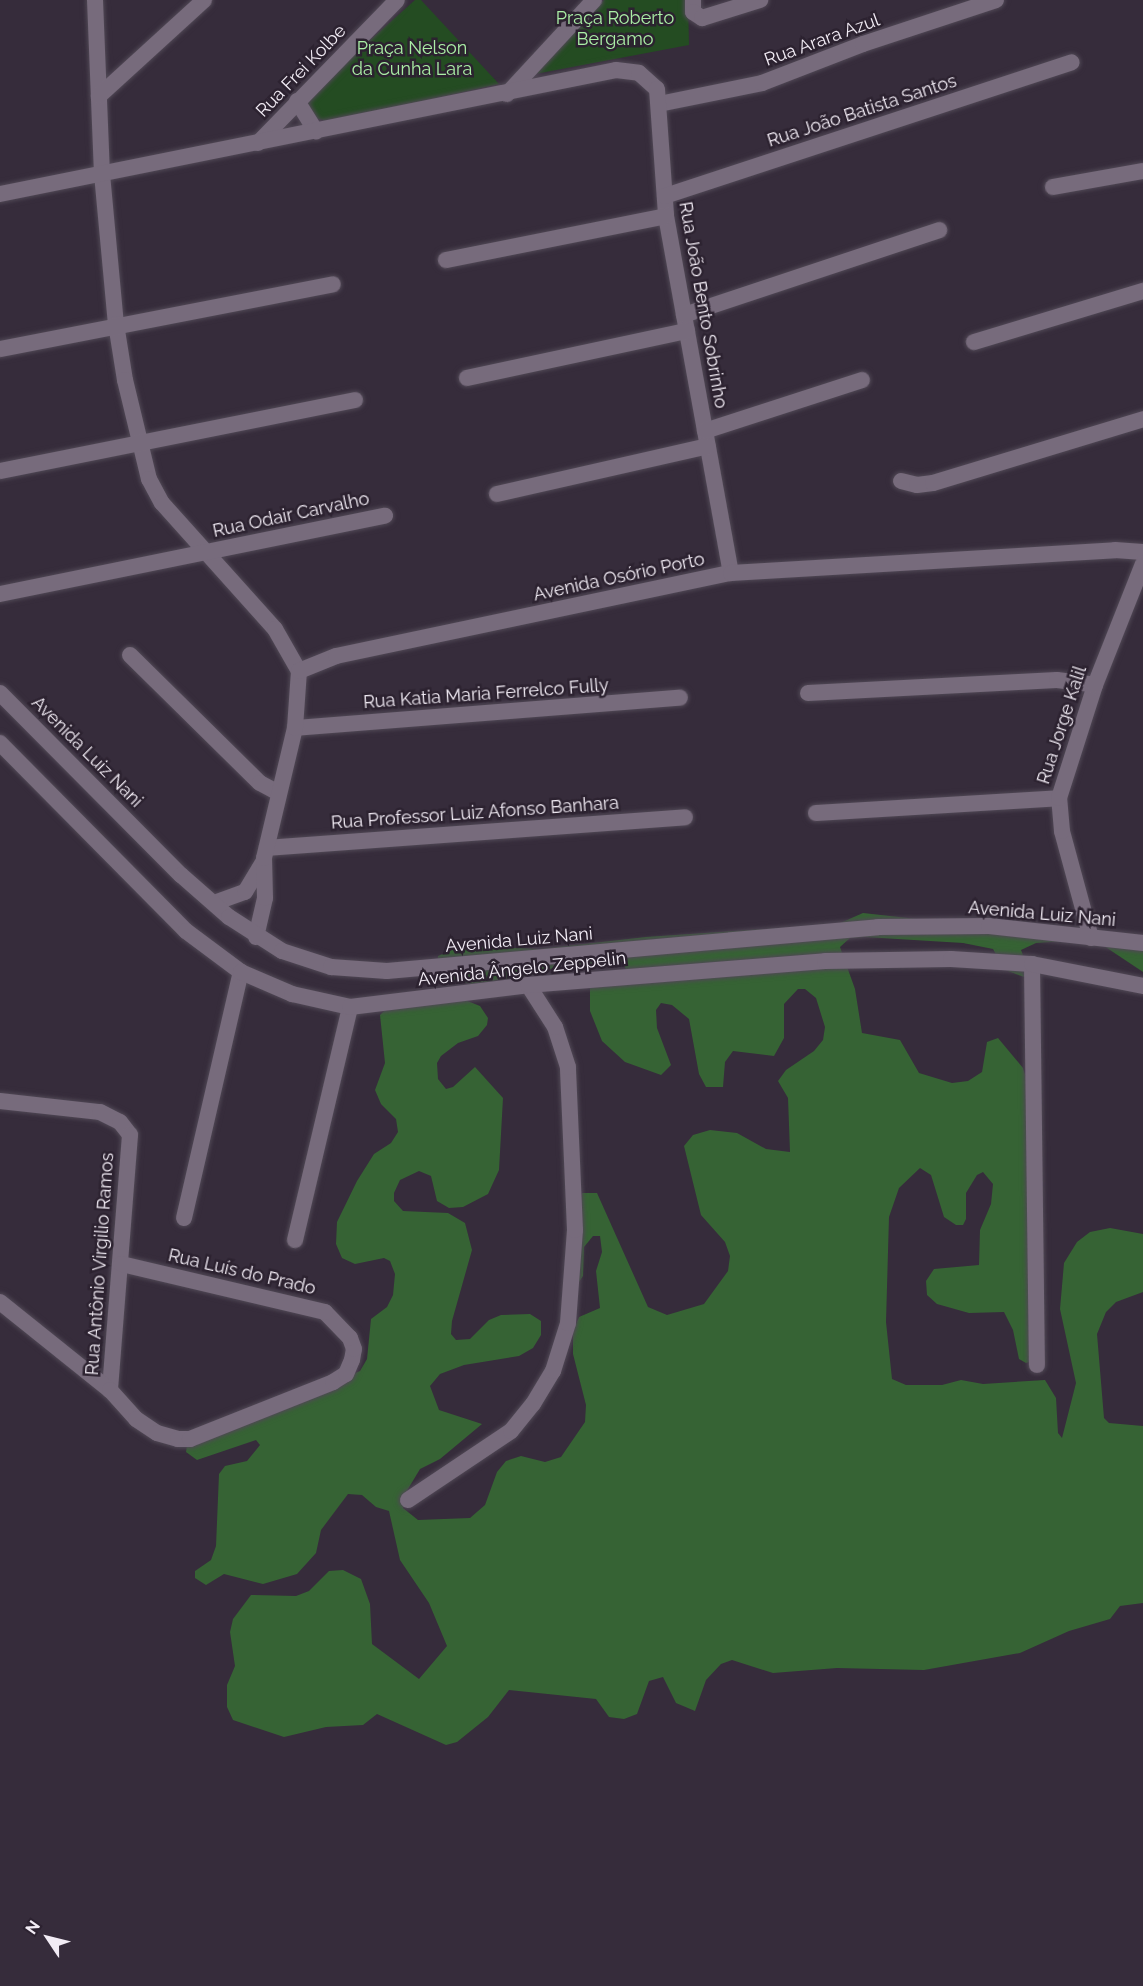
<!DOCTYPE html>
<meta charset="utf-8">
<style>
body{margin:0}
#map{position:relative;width:1143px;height:1986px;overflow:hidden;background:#362c3b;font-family:Raleway,sans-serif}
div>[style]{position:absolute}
.green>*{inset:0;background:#244c22}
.forest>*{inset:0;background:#366334}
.roads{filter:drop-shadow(0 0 2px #504855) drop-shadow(0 0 2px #504855)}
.minor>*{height:16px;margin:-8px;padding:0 8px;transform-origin:8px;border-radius:8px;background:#776b7c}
.tertiary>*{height:16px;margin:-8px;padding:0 8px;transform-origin:8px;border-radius:8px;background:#776b7c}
span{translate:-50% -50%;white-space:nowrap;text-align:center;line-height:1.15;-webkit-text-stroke:5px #2c2230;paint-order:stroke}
.park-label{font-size:18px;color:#aaeea5}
.street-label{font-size:18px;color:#f2ecf5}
.north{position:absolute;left:18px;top:1908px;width:60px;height:60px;-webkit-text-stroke:4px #2c2230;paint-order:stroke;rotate:305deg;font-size:16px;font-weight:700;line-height:24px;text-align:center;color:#f2ecf5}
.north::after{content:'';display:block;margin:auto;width:21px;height:27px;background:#f2ecf5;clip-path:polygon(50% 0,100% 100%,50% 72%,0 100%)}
</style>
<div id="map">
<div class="green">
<div style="clip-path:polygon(415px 0,421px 0,499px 84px,330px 122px,315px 118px,304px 99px)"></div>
<div style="clip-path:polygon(604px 0,688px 0,689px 45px,530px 75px)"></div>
</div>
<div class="forest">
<div style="clip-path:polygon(863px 913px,1143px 944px,1143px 972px,1101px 944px,1065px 941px,1036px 943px,1021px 950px,1030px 973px,1024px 977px,1005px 970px,993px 949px,963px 943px,865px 937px,850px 938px,840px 947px,855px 989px,862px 1033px,900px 1040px,919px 1073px,952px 1083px,968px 1081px,982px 1072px,987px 1042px,998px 1038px,1023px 1068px,1030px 1091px,1035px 1360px,1026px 1363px,1019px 1359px,1013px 1330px,1004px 1312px,969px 1313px,937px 1304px,927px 1295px,926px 1281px,934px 1269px,979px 1265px,980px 1230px,991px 1204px,993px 1184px,983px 1172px,977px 1175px,966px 1193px,966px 1219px,963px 1225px,956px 1225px,944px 1217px,931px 1175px,920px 1168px,899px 1188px,889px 1217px,886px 1322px,892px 1379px,906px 1385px,942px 1385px,961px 1380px,983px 1384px,1045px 1380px,1056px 1398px,1058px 1433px,1062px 1438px,1076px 1383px,1060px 1309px,1064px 1263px,1077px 1242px,1090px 1232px,1110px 1228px,1143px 1234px,1143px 1292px,1116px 1302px,1106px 1312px,1097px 1334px,1104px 1418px,1109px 1423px,1143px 1426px,1143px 1603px,1120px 1606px,1110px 1619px,1069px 1631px,1020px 1653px,924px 1670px,837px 1668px,773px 1673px,732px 1660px,721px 1664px,706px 1680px,695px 1711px,676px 1703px,663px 1677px,649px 1681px,637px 1714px,624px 1719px,609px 1717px,596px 1699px,509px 1690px,488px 1717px,457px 1742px,446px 1745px,377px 1714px,363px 1725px,326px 1727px,284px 1737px,233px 1720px,227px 1707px,227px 1685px,235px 1666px,230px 1632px,233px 1619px,251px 1595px,296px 1596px,309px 1591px,329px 1571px,343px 1570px,361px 1579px,370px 1604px,372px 1644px,419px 1679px,447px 1646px,429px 1603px,400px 1560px,389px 1511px,376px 1507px,362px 1495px,348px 1494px,321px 1530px,316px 1553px,297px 1574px,263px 1584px,224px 1574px,206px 1585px,195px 1578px,195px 1571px,211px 1560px,216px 1546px,219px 1474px,225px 1466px,247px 1461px,260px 1445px,256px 1440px,197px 1460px,186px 1452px,187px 1445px,360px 1371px,367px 1359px,371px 1319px,387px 1307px,393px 1295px,395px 1274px,390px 1261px,384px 1258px,355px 1264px,342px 1258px,336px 1244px,337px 1222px,357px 1181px,374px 1154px,391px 1143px,398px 1132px,396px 1119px,381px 1104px,375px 1090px,385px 1063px,380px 1015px,384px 1011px,460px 998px,480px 1006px,488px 1018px,487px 1025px,478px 1036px,458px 1043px,441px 1056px,437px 1063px,438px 1079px,446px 1089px,453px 1087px,475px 1067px,503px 1098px,499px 1170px,488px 1194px,463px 1207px,449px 1208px,437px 1201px,431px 1176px,419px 1171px,400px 1180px,394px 1193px,394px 1201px,403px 1211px,448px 1213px,465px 1223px,472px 1250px,452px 1321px,451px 1334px,456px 1340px,470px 1339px,489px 1320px,501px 1315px,530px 1314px,541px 1321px,541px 1335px,533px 1348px,519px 1356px,464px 1365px,440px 1374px,430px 1386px,439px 1410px,482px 1424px,440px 1459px,420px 1469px,405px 1494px,403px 1508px,418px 1520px,470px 1518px,485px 1505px,497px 1472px,506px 1461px,521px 1456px,545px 1462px,561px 1457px,585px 1422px,586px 1405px,573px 1354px,573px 1331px,579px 1317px,600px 1308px,596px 1271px,602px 1252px,600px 1236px,593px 1236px,584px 1247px,583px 1276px,579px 1282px,576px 1228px,582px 1193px,597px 1193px,648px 1307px,667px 1315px,704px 1304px,728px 1271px,730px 1256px,725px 1242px,701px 1215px,684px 1146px,693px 1135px,710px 1130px,737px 1133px,766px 1149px,790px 1152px,788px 1098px,778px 1081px,786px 1070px,814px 1051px,823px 1040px,825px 1027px,816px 998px,805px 989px,798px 989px,784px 1004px,784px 1038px,774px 1056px,733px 1051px,725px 1062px,723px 1087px,706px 1087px,699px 1074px,689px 1019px,672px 1005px,661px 1003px,656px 1010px,657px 1028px,671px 1065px,661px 1075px,625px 1062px,602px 1041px,590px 1011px,590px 986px,627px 971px,622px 962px,562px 965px,532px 975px,472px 984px,437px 976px,438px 956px,462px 946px,540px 949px,646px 937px,838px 924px)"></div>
</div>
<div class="roads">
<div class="minor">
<div style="left:95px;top:0;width:174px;rotate:87.7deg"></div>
<div style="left:102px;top:174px;width:151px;rotate:84.7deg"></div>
<div style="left:116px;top:324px;width:57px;rotate:80.9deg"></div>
<div style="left:125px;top:380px;width:102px;rotate:76.4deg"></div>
<div style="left:149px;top:479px;width:27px;rotate:62deg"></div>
<div style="left:162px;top:503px;width:169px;rotate:48.1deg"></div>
<div style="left:275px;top:629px;width:48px;rotate:60.3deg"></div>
<div style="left:693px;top:0;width:12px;rotate:90deg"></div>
<div style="left:693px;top:12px;width:11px;rotate:34deg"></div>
<div style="left:702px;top:18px;width:61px;rotate:-17.2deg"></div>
<div style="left:507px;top:94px;width:128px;rotate:-47.2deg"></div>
<div style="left:99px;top:96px;width:142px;rotate:-42.4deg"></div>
<div style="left:297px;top:101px;width:36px;rotate:58deg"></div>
<div style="left:659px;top:104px;width:105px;rotate:-11.5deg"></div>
<div style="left:762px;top:83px;width:108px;rotate:-21.1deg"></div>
<div style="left:863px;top:44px;width:140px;rotate:-18.3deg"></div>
<div style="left:258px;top:143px;width:199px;rotate:-45.8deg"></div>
<div style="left:1053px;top:187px;width:91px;rotate:-10.1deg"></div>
<div style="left:0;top:194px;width:628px;rotate:-11.38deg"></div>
<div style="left:616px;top:70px;width:23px;rotate:7deg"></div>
<div style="left:639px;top:73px;width:24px;rotate:42deg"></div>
<div style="left:657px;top:89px;width:127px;rotate:85.9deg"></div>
<div style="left:666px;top:216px;width:363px;rotate:79.7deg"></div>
<div style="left:665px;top:196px;width:428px;rotate:-18.2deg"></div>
<div style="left:446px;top:260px;width:224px;rotate:-11.3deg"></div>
<div style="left:684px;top:315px;width:269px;rotate:-18.4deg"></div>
<div style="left:974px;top:342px;width:177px;rotate:-16.8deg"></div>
<div style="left:0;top:349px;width:339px;rotate:-11deg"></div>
<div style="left:467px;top:378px;width:225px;rotate:-12.1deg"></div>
<div style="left:705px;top:431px;width:165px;rotate:-18deg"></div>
<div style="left:0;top:471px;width:362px;rotate:-11.3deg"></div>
<div style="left:901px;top:481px;width:16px;rotate:14deg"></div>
<div style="left:917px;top:485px;width:16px;rotate:-7deg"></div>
<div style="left:933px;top:483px;width:220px;rotate:-16.9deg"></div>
<div style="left:497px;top:494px;width:216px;rotate:-12.8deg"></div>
<div style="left:0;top:594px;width:393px;rotate:-11.5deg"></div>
<div style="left:130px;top:655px;width:182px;rotate:44.6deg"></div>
<div style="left:260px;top:783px;width:21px;rotate:28deg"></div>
<div style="left:808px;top:693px;width:249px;rotate:-3deg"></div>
<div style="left:1057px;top:680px;width:38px;rotate:7deg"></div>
<div style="left:295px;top:728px;width:386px;rotate:-4.5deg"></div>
<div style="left:816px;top:813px;width:243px;rotate:-3.5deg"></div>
<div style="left:267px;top:848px;width:419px;rotate:-4.2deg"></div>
<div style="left:214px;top:903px;width:33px;rotate:-20deg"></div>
<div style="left:245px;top:892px;width:35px;rotate:-59deg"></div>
<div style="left:256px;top:937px;width:40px;rotate:-77deg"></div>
<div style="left:265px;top:898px;width:40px;rotate:-91.4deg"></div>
<div style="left:264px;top:858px;width:134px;rotate:-76.6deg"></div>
<div style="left:295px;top:728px;width:57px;rotate:-86deg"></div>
<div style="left:299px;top:671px;width:40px;rotate:-22deg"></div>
<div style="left:336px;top:656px;width:404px;rotate:-11.9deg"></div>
<div style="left:731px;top:573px;width:385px;rotate:-3.4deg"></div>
<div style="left:1115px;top:550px;width:28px;rotate:4deg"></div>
<div style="left:1091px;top:938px;width:111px;rotate:-105.2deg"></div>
<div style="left:1062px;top:831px;width:33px;rotate:-95deg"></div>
<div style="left:1059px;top:798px;width:119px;rotate:-72.3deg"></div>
<div style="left:1095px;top:685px;width:130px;rotate:-68.4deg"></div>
<div style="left:1032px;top:964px;width:401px;rotate:89.3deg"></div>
<div style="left:0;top:1101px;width:101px;rotate:6.3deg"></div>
<div style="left:100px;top:1112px;width:22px;rotate:27deg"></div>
<div style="left:120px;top:1122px;width:16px;rotate:52deg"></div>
<div style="left:130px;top:1135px;width:256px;rotate:94.5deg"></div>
<div style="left:184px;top:1218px;width:253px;rotate:-77deg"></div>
<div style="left:295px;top:1240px;width:239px;rotate:-76.7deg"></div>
<div style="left:0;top:1302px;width:141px;rotate:38.7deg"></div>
<div style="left:110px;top:1390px;width:39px;rotate:48deg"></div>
<div style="left:136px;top:1419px;width:25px;rotate:34deg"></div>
<div style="left:157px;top:1433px;width:22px;rotate:16deg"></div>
<div style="left:178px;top:1439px;width:12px"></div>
<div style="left:190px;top:1439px;width:154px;rotate:-21.7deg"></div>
<div style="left:333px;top:1382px;width:15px;rotate:-32deg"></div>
<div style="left:346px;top:1374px;width:15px;rotate:-67deg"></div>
<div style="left:352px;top:1360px;width:11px;rotate:-80deg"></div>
<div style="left:354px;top:1349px;width:12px;rotate:-110deg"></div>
<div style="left:350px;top:1338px;width:36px;rotate:-134deg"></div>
<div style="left:325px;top:1312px;width:209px;rotate:-166.7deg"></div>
<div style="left:408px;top:1500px;width:124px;rotate:-33.8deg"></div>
<div style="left:511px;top:1431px;width:35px;rotate:-51deg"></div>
<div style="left:533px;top:1404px;width:39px;rotate:-59deg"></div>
<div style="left:553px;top:1371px;width:50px;rotate:-72.6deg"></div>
<div style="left:568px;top:1323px;width:93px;rotate:-85.7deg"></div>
<div style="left:575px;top:1230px;width:163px;rotate:-92.5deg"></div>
<div style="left:568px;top:1067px;width:42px;rotate:-108deg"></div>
<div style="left:555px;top:1027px;width:50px;rotate:-122.7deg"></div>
</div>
<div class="tertiary">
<div style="left:0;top:693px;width:257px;rotate:45.2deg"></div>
<div style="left:181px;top:875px;width:64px;rotate:41.2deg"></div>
<div style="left:229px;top:917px;width:63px;rotate:32.7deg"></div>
<div style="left:282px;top:951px;width:52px;rotate:18.1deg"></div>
<div style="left:331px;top:967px;width:56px;rotate:4.1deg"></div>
<div style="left:387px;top:971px;width:493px;rotate:-5.1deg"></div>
<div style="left:878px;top:927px;width:111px;rotate:-0.5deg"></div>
<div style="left:989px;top:926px;width:155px;rotate:6.3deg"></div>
<div style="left:0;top:743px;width:264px;rotate:45.3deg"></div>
<div style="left:186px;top:931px;width:69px;rotate:36.7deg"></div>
<div style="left:241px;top:972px;width:56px;rotate:23.3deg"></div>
<div style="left:292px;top:994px;width:59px;rotate:12.6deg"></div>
<div style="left:350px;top:1007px;width:179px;rotate:-7deg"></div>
<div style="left:528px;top:985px;width:298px;rotate:-4.6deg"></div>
<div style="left:825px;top:961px;width:126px;rotate:-0.9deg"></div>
<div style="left:951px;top:959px;width:81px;rotate:3.5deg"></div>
<div style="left:1032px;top:964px;width:113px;rotate:11.2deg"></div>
</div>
</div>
<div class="park-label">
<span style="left:615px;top:29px">Praça Roberto<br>Bergamo</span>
<span style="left:412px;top:59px">Praça Nelson<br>da Cunha Lara</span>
</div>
<div class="street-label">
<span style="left:822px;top:40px;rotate:-20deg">Rua Arara Azul</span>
<span style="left:301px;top:71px;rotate:-46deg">Rua Frei Kolbe</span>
<span style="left:862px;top:111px;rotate:-18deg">Rua João Batista Santos</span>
<span style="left:703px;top:305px;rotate:80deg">Rua João Bento Sobrinho</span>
<span style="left:291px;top:515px;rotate:-12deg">Rua Odair Carvalho</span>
<span style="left:619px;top:577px;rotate:-12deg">Avenida Osório Porto</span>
<span style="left:486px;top:694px;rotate:-4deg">Rua Katia Maria Ferrelco Fully</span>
<span style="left:1062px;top:725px;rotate:-72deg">Rua Jorge Kalil</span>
<span style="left:87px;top:752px;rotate:45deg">Avenida Luiz Nani</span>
<span style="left:475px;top:813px;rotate:-4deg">Rua Professor Luiz Afonso Banhara</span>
<span style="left:1042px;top:914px;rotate:5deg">Avenida Luiz Nani</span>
<span style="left:519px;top:940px;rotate:-5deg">Avenida Luiz Nani</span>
<span style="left:522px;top:969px;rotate:-6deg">Avenida Ângelo Zeppelin</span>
<span style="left:100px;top:1264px;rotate:-86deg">Rua Antônio Virgilio Ramos</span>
<span style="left:242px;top:1272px;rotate:13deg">Rua Luís do Prado</span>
</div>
<div class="north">N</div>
</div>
